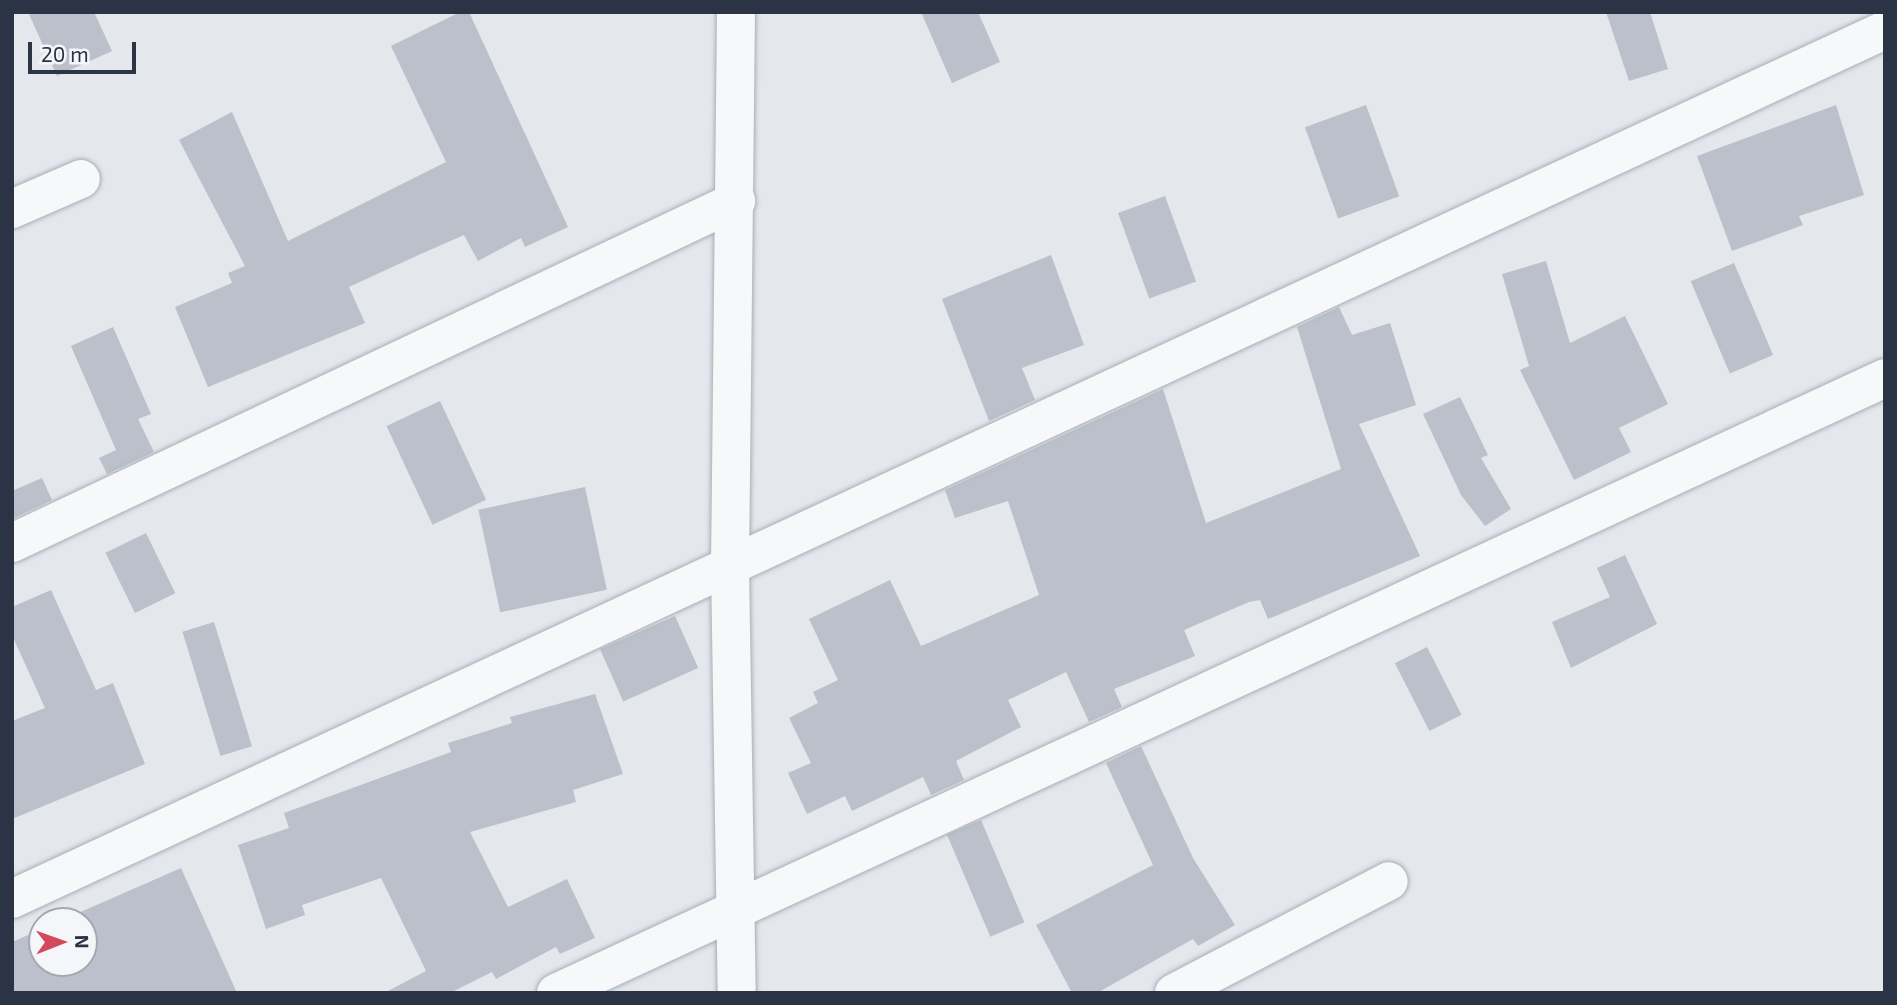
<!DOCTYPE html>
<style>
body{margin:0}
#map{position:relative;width:1897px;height:1005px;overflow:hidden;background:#e4e7ec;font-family:"Exo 2",sans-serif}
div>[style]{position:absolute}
.building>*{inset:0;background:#bbc0ca;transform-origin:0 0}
.roads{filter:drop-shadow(0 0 2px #a9aeb7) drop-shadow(0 0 2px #a9aeb7)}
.street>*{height:38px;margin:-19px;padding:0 19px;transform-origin:19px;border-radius:19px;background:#f7f8fa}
span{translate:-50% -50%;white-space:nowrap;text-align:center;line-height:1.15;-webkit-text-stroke:5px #f4f6f9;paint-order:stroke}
.frame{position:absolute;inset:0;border:14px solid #2b3445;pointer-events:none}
.north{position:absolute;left:28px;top:907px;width:70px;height:70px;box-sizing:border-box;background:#f4f6f9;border:2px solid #a4a8b1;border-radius:50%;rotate:89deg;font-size:19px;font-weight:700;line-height:28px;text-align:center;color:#2b3445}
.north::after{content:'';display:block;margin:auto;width:24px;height:32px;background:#d1495b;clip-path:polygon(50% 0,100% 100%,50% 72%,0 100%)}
.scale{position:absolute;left:28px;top:42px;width:108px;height:32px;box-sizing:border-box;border:4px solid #2b3445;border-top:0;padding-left:9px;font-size:21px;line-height:24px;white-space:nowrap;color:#2b3445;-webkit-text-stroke:5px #f4f6f9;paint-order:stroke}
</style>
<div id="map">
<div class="building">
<div style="clip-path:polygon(28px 12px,94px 12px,112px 51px,57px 76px)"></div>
<div style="clip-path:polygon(460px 12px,469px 12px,568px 227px,525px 247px,521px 238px,478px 261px,464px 235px,414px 257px,349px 287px,365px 323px,208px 387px,175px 307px,232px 283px,228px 273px,245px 266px,179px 140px,232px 112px,288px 241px,446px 162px,391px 46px)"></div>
<div style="clip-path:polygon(921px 12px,978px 12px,1000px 62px,952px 83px)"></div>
<div style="clip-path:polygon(1606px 12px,1650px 12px,1668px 69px,1629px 81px)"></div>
<div style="left:1366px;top:105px;width:97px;height:65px;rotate:70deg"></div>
<div style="clip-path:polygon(1836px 105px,1864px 195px,1799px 216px,1803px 225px,1732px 251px,1697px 156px)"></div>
<div style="left:1165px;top:196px;width:91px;height:50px;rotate:70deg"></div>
<div style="clip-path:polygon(1051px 255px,1084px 345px,1022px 368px,1035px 400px,989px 421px,942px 299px)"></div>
<div style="clip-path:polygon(1546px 261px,1570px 343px,1625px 316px,1668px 404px,1619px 428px,1631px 452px,1574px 480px,1520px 370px,1529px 366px,1502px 274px)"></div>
<div style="left:1734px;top:263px;width:100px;height:47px;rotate:67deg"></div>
<div style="clip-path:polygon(1339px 307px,1352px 335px,1390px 323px,1416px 405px,1359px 424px,1420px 556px,1268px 619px,1260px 600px,1249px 602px,1184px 630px,1195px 656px,1114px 689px,1122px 707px,1089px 722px,1066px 672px,1008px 700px,1021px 727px,956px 761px,964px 780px,931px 795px,923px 777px,852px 811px,845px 796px,807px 814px,788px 773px,811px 763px,789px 718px,818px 703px,813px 692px,838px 680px,809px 619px,890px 580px,921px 646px,1039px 595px,1008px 501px,955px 518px,945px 490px,1163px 389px,1206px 523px,1341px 469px,1297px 327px)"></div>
<div style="clip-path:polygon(113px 327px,151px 414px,138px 419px,154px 452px,107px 474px,99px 458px,116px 450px,71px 346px)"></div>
<div style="clip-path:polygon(1460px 397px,1488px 455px,1481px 458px,1511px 509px,1485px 526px,1461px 495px,1423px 414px)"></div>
<div style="left:440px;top:401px;width:109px;height:59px;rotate:65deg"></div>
<div style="clip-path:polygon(42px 478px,52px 500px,12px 519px,12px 491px)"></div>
<div style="left:585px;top:487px;width:105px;height:109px;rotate:78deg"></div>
<div style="left:146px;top:533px;width:67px;height:45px;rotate:64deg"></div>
<div style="clip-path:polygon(1625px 555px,1657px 624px,1571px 668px,1552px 622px,1610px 597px,1597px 568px)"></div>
<div style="clip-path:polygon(51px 590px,96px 690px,113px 683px,145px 764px,12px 819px,12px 721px,45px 708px,12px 635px,12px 607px)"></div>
<div style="left:675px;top:616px;width:57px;height:82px;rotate:66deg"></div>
<div style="left:214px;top:622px;width:130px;height:33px;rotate:73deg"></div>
<div style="left:1427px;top:647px;width:76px;height:36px;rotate:63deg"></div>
<div style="clip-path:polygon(595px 694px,623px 774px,573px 790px,576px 802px,470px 832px,508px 907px,567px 879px,595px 938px,560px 954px,556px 947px,496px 979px,492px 972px,450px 993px,384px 993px,426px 971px,381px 878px,302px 905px,305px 915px,266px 929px,238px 845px,289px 828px,284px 813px,451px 752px,448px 743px,512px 723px,510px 717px)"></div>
<div style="clip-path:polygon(1141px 746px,1193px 858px,1235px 925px,1198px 946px,1193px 939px,1097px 993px,1072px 993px,1036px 925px,1153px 865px,1106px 763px)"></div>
<div style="left:981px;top:820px;width:111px;height:37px;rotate:67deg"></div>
<div style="clip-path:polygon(181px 868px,237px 993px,12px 993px,12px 942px,42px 929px,42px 963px,84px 963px,84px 921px,60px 921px)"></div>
</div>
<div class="roads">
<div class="street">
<div style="left:736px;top:12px;width:553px;rotate:90.62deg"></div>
<div style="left:730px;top:565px;width:428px;rotate:89.1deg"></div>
<div style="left:12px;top:209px;width:75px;rotate:-23.5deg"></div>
<div style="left:12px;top:543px;width:801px;rotate:-25.28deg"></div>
<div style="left:12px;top:899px;width:2065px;rotate:-24.89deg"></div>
<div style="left:556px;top:993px;width:1464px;rotate:-24.83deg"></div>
<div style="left:1174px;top:993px;width:242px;rotate:-27.5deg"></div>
</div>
</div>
<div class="frame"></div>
<div class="north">N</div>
<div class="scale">20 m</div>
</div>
